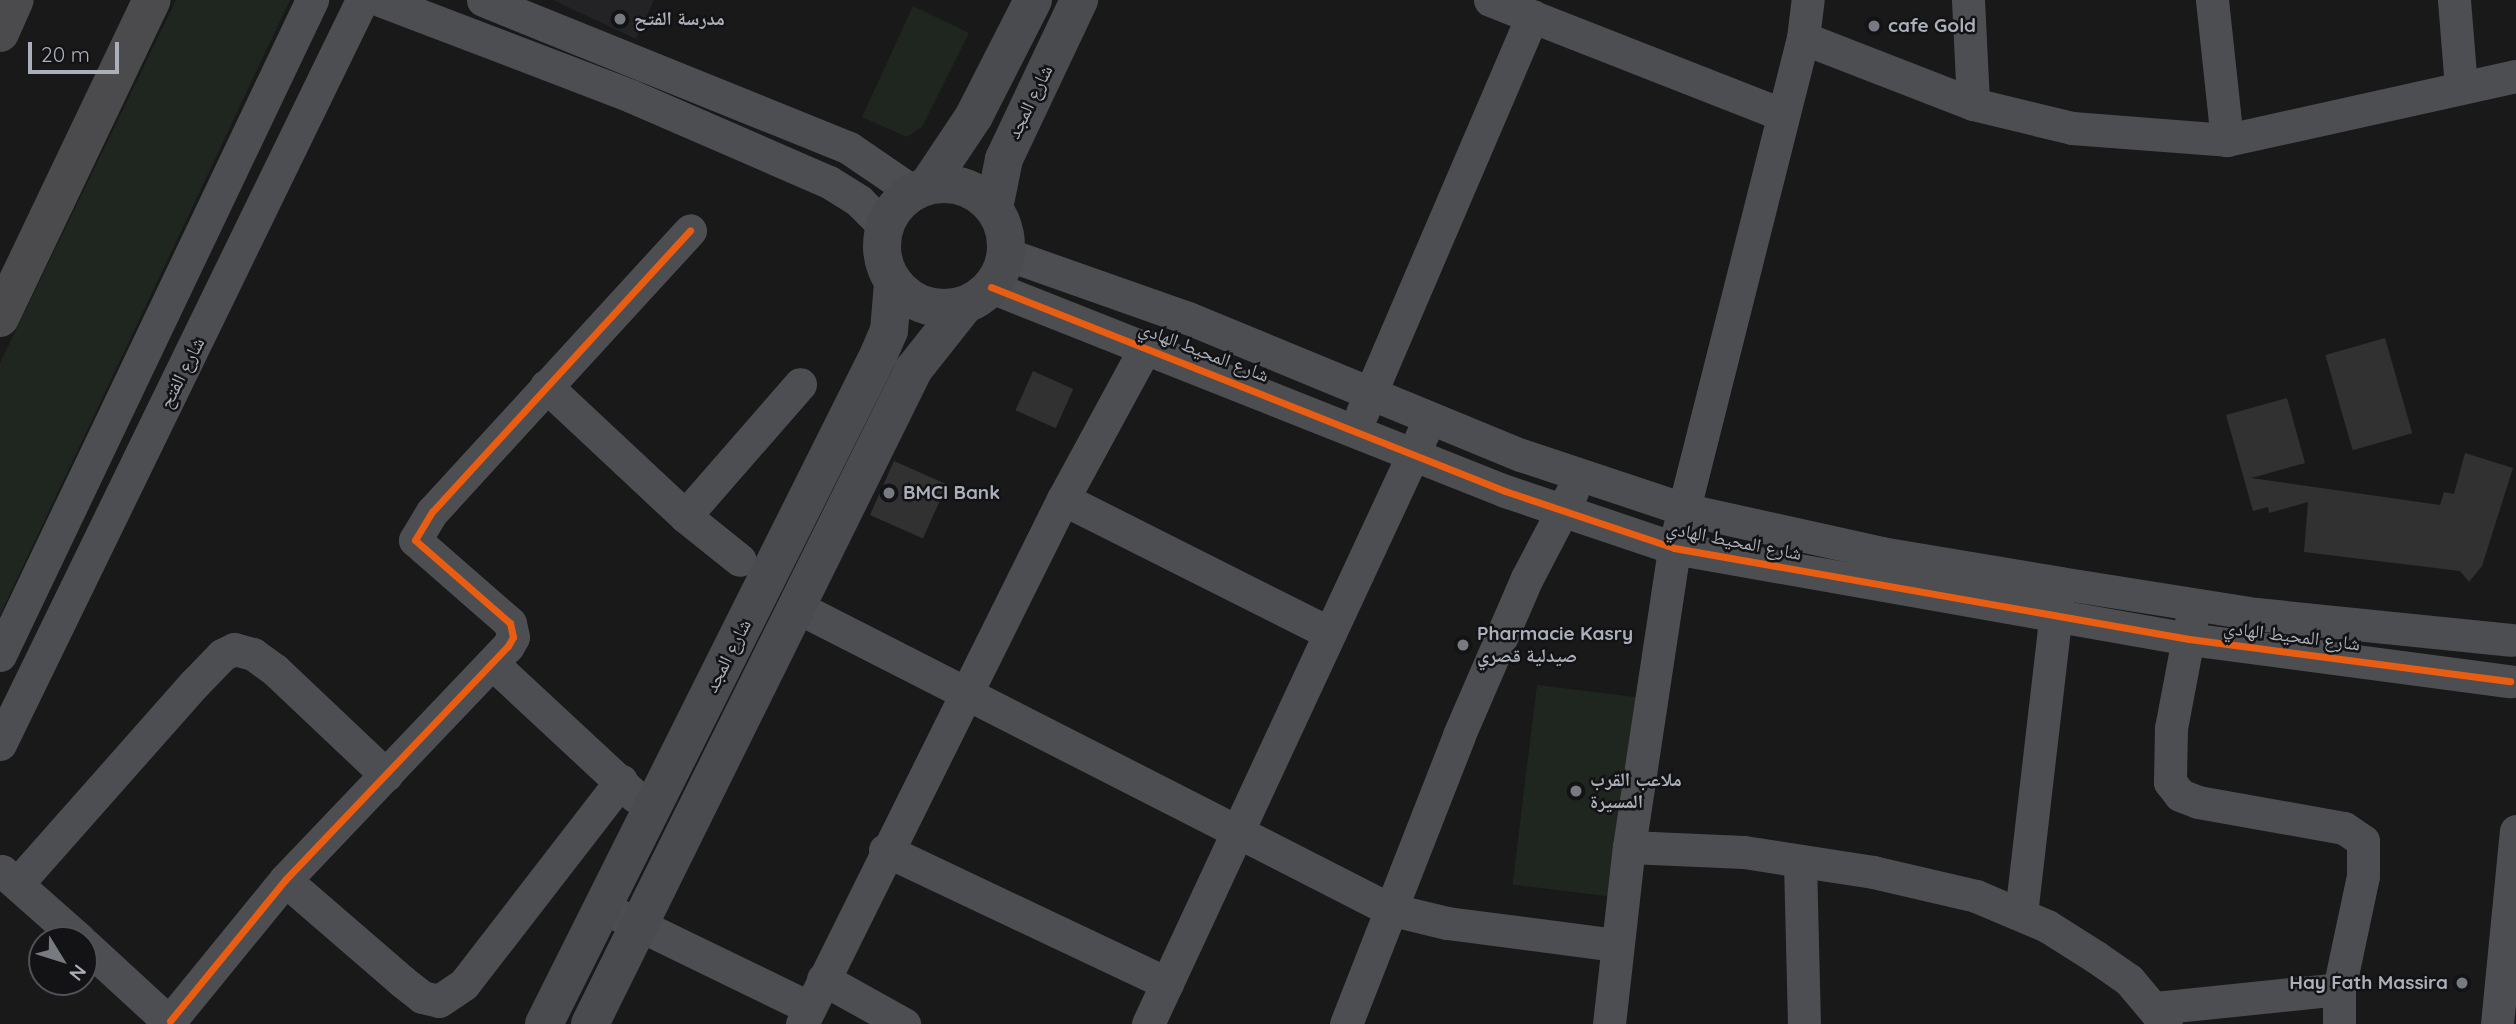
<!DOCTYPE html>
<meta charset="utf-8">
<style>
body{margin:0}
#map{position:relative;width:2516px;height:1024px;overflow:hidden;background:#191919;font-family:Quicksand,"Noto Naskh Arabic",sans-serif}
div>[style]{position:absolute}
.built>*{inset:0;background:#232325}
.green>*{inset:0;background:#1f2620;transform-origin:0 0}
.building>*{inset:0;background:#313131;transform-origin:0 0}
.minor>*{height:33px;margin:-16.5px;padding:0 16.5px;transform-origin:16.5px;border-radius:16.5px;background:#4d4e52}
.major>*{height:38px;margin:-19px;padding:0 19px;transform-origin:19px;border-radius:19px;background:#4a4b4e}
.major>.ring{margin:-19px;padding:0;box-sizing:content-box;background:none;border:38px solid #4a4b4e;border-radius:50%}
.highway>*{height:38px;margin:-19px;padding:0 19px;transform-origin:19px;border-radius:19px;background:#4b4b4e}
.cycleway>*{height:7px;margin:-3.5px;padding:0 3.5px;transform-origin:3.5px;border-radius:3.5px;background:#e95d12}
.dots>*{width:19px;height:19px;translate:-50% -50%;box-sizing:border-box;border:4px solid #131315;border-radius:50%}
span{translate:-50% -50%;white-space:nowrap;text-align:center;line-height:1.15;-webkit-text-stroke:5px #131315;paint-order:stroke}
.poi-label{font-size:19px;color:#abafba;font-weight:700}
.left{translate:0 -50%;text-align:left}
.right{translate:-100% -50%;text-align:right}
.street-label{font-size:19px;color:#abafba}
.north{position:absolute;left:28px;top:926px;width:70px;height:70px;box-sizing:border-box;background:#131315;border:2px solid #505157;border-radius:50%;rotate:128deg;font-size:19px;font-weight:700;line-height:28px;text-align:center;color:#abafba}
.north::after{content:'';display:block;margin:auto;width:24px;height:32px;background:#787a82;clip-path:polygon(50% 0,100% 100%,50% 72%,0 100%)}
.scale{position:absolute;left:28px;top:42px;width:91px;height:32px;box-sizing:border-box;border:4px solid #abafba;border-top:0;padding-left:9px;font-size:21px;line-height:24px;white-space:nowrap;color:#abafba;-webkit-text-stroke:5px #131315;paint-order:stroke}
</style>
<div id="map">
<div class="built">
<div style="clip-path:polygon(553px 0,654px 0,636px 39px)"></div>
</div>
<div class="green">
<div style="clip-path:polygon(176px 0,290px 0,0 615px,0 363px)"></div>
<div style="clip-path:polygon(913px 6px,969px 33px,922px 127px,907px 137px,862px 117px)"></div>
<div style="left:1537px;top:685px;width:105px;height:201px;rotate:7deg"></div>
</div>
<div class="building">
<div style="left:2385px;top:338px;width:99px;height:62px;rotate:74deg"></div>
<div style="left:1033px;top:371px;width:44px;height:43px;rotate:24deg"></div>
<div style="clip-path:polygon(2287px 398px,2305px 463px,2251px 478px,2440px 505px,2444px 492px,2454px 494px,2465px 453px,2513px 468px,2482px 566px,2469px 582px,2460px 571px,2304px 552px,2308px 502px,2269px 513px,2268px 507px,2253px 511px,2226px 415px)"></div>
<div style="left:894px;top:461px;width:58px;height:59px;rotate:24deg"></div>
</div>
<div class="minor">
<div style="left:380px;top:0;width:269px;rotate:20.9deg"></div>
<div style="left:631px;top:96px;width:216px;rotate:23.5deg"></div>
<div style="left:829px;top:182px;width:36px;rotate:32deg"></div>
<div style="left:859px;top:201px;width:35px;rotate:45deg"></div>
<div style="left:483px;top:0;width:395px;rotate:22deg"></div>
<div style="left:849px;top:148px;width:76px;rotate:34.3deg"></div>
<div style="left:1490px;top:0;width:313px;rotate:21.4deg"></div>
<div style="left:1968px;top:0;width:104px;rotate:87.2deg"></div>
<div style="left:2212px;top:0;width:141px;rotate:83.9deg"></div>
<div style="left:2454px;top:0;width:87px;rotate:85.4deg"></div>
<div style="left:1803px;top:38px;width:182px;rotate:21.2deg"></div>
<div style="left:1973px;top:104px;width:102px;rotate:13.6deg"></div>
<div style="left:2072px;top:128px;width:155px;rotate:4.4deg"></div>
<div style="left:2227px;top:140px;width:296px;rotate:-12.5deg"></div>
<div style="left:1006px;top:254px;width:193px;rotate:19.4deg"></div>
<div style="left:1188px;top:318px;width:360px;rotate:22.4deg"></div>
<div style="left:1521px;top:455px;width:171px;rotate:18.4deg"></div>
<div style="left:1683px;top:509px;width:203px;rotate:12.5deg"></div>
<div style="left:1881px;top:553px;width:181px;rotate:9.5deg"></div>
<div style="left:2060px;top:583px;width:198px;rotate:9deg"></div>
<div style="left:2256px;top:614px;width:256px;rotate:5.8deg"></div>
<div style="left:991px;top:287px;width:553px;rotate:21.65deg"></div>
<div style="left:1505px;top:491px;width:178px;rotate:18.6deg"></div>
<div style="left:1674px;top:548px;width:523px;rotate:10.02deg"></div>
<div style="left:2189px;top:639px;width:324px;rotate:7.5deg"></div>
<div style="left:546px;top:386px;width:190px;rotate:43.1deg"></div>
<div style="left:685px;top:516px;width:70px;rotate:38.7deg"></div>
<div style="left:1362px;top:413px;width:432px;rotate:-66.8deg"></div>
<div style="left:1063px;top:499px;width:296px;rotate:26.7deg"></div>
<div style="left:685px;top:516px;width:175px;rotate:-48.9deg"></div>
<div style="left:797px;top:607px;width:665px;rotate:27.03deg"></div>
<div style="left:1389px;top:909px;width:60px;rotate:13.6deg"></div>
<div style="left:1447px;top:923px;width:171px;rotate:7.4deg"></div>
<div style="left:2192px;top:617px;width:113px;rotate:100.7deg"></div>
<div style="left:2171px;top:728px;width:54px;rotate:91.1deg"></div>
<div style="left:2170px;top:782px;width:16px;rotate:52deg"></div>
<div style="left:2180px;top:795px;width:19px;rotate:21deg"></div>
<div style="left:2198px;top:802px;width:148px;rotate:10.1deg"></div>
<div style="left:2344px;top:828px;width:23px;rotate:34deg"></div>
<div style="left:2363px;top:841px;width:35px;rotate:90deg"></div>
<div style="left:2363px;top:876px;width:116px;rotate:102deg"></div>
<div style="left:2339px;top:989px;width:35px;rotate:90deg"></div>
<div style="left:0;top:655px;width:726px;rotate:-64.53deg"></div>
<div style="left:493px;top:664px;width:194px;rotate:42.9deg"></div>
<div style="left:0;top:744px;width:827px;rotate:-64.05deg"></div>
<div style="left:1629px;top:847px;width:115px;rotate:2.5deg"></div>
<div style="left:1744px;top:852px;width:131px;rotate:8.8deg"></div>
<div style="left:1873px;top:872px;width:106px;rotate:13.1deg"></div>
<div style="left:1976px;top:896px;width:77px;rotate:22.9deg"></div>
<div style="left:2047px;top:926px;width:58px;rotate:32.3deg"></div>
<div style="left:2096px;top:957px;width:40px;rotate:34.9deg"></div>
<div style="left:2129px;top:980px;width:57px;rotate:49.9deg"></div>
<div style="left:885px;top:850px;width:312px;rotate:25.3deg"></div>
<div style="left:1800px;top:861px;width:163px;rotate:88.6deg"></div>
<div style="left:2px;top:871px;width:104px;rotate:41.5deg"></div>
<div style="left:285px;top:880px;width:156px;rotate:40.8deg"></div>
<div style="left:403px;top:982px;width:24px;rotate:38deg"></div>
<div style="left:422px;top:997px;width:17px;rotate:13deg"></div>
<div style="left:439px;top:1001px;width:30px;rotate:-34deg"></div>
<div style="left:464px;top:984px;width:257px;rotate:-52.3deg"></div>
<div style="left:17px;top:884px;width:268px;rotate:-48.5deg"></div>
<div style="left:195px;top:683px;width:39px;rotate:-46deg"></div>
<div style="left:222px;top:655px;width:13px;rotate:-27deg"></div>
<div style="left:234px;top:649px;width:20px;rotate:15deg"></div>
<div style="left:253px;top:654px;width:27px;rotate:36deg"></div>
<div style="left:275px;top:670px;width:153px;rotate:43.4deg"></div>
<div style="left:602px;top:907px;width:231px;rotate:25.9deg"></div>
<div style="left:2021px;top:914px;width:323px;rotate:-83.4deg"></div>
<div style="left:84px;top:944px;width:118px;rotate:42.6deg"></div>
<div style="left:823px;top:979px;width:93px;rotate:29.1deg"></div>
<div style="left:2156px;top:1008px;width:184px;rotate:-5.9deg"></div>
<div style="left:170px;top:1021px;width:182px;rotate:-50.8deg"></div>
<div style="left:285px;top:880px;width:323px;rotate:-46.4deg"></div>
<div style="left:508px;top:646px;width:10px;rotate:-61deg"></div>
<div style="left:513px;top:637px;width:14px;rotate:-102deg"></div>
<div style="left:510px;top:623px;width:126px;rotate:-138.9deg"></div>
<div style="left:415px;top:540px;width:33px;rotate:-59deg"></div>
<div style="left:432px;top:512px;width:382px;rotate:-47.5deg"></div>
<div style="left:802px;top:1024px;width:586px;rotate:-63.57deg"></div>
<div style="left:1063px;top:499px;width:174px;rotate:-61.5deg"></div>
<div style="left:1148px;top:1024px;width:652px;rotate:-65.05deg"></div>
<div style="left:1346px;top:1024px;width:310px;rotate:-68.6deg"></div>
<div style="left:1459px;top:735px;width:171px;rotate:-66.6deg"></div>
<div style="left:1527px;top:578px;width:97px;rotate:-62.4deg"></div>
<div style="left:1609px;top:1024px;width:178px;rotate:-83.6deg"></div>
<div style="left:1629px;top:847px;width:302px;rotate:-81.4deg"></div>
<div style="left:1674px;top:548px;width:526px;rotate:-75.81deg"></div>
<div style="left:1803px;top:38px;width:38px;rotate:-83deg"></div>
<div style="left:2497px;top:1024px;width:194px;rotate:-84.4deg"></div>
</div>
<div class="major">
<div class="ring" style="left:882px;top:184px;width:86px;height:86px"></div>
<div style="left:928px;top:185px;width:83px;rotate:-56.3deg"></div>
<div style="left:974px;top:116px;width:130px;rotate:-63deg"></div>
<div style="left:994px;top:208px;width:50px;rotate:-78.5deg"></div>
<div style="left:1004px;top:159px;width:176px;rotate:-64.7deg"></div>
<div style="left:544px;top:1024px;width:749px;rotate:-63.43deg"></div>
<div style="left:879px;top:354px;width:25px;rotate:-67deg"></div>
<div style="left:889px;top:331px;width:48px;rotate:-85.2deg"></div>
<div style="left:590px;top:1024px;width:731px;rotate:-63.68deg"></div>
<div style="left:914px;top:369px;width:80px;rotate:-51.6deg"></div>
</div>
<div class="highway">
<div style="left:0;top:33px;width:36px;rotate:-66deg"></div>
<div style="left:0;top:318px;width:352px;rotate:-64.5deg"></div>
</div>
<div class="cycleway">
<div style="left:991px;top:287px;width:553px;rotate:21.65deg"></div>
<div style="left:1505px;top:491px;width:178px;rotate:18.6deg"></div>
<div style="left:1674px;top:548px;width:523px;rotate:10.02deg"></div>
<div style="left:2189px;top:639px;width:324px;rotate:7.5deg"></div>
<div style="left:170px;top:1021px;width:182px;rotate:-50.8deg"></div>
<div style="left:285px;top:880px;width:323px;rotate:-46.4deg"></div>
<div style="left:508px;top:646px;width:10px;rotate:-61deg"></div>
<div style="left:513px;top:637px;width:14px;rotate:-102deg"></div>
<div style="left:510px;top:623px;width:126px;rotate:-138.9deg"></div>
<div style="left:415px;top:540px;width:33px;rotate:-59deg"></div>
<div style="left:432px;top:512px;width:382px;rotate:-47.5deg"></div>
</div>
<div class="dots">
<div style="left:620px;top:19px;background:#787a82"></div>
<div style="left:1874px;top:26px;background:#787a82"></div>
<div style="left:889px;top:493px;background:#787a82"></div>
<div style="left:1463px;top:645px;background:#787a82"></div>
<div style="left:1576px;top:791px;background:#787a82"></div>
<div style="left:2462px;top:983px;background:#787a82"></div>
</div>
<div class="poi-label">
<span class="left" style="left:634px;top:19px">مدرسة الفتح</span>
<span class="left" style="left:1888px;top:26px">cafe Gold</span>
<span class="left" style="left:903px;top:493px">BMCI Bank</span>
<span class="left" style="left:1477px;top:645px">Pharmacie Kasry<br>صيدلية قصري</span>
<span class="left" style="left:1590px;top:791px">ملاعب القرب<br>المسيرة</span>
<span class="right" style="left:2448px;top:983px">Hay Fath Massira</span>
</div>
<div class="street-label">
<span style="left:1030px;top:102px;rotate:-64deg">شارع المجد</span>
<span style="left:1204px;top:352px;rotate:21deg">شارع المحيط الهادي</span>
<span style="left:182px;top:373px;rotate:-63deg">شارع الفتح</span>
<span style="left:1734px;top:541px;rotate:11deg">شارع المحيط الهادي</span>
<span style="left:2292px;top:636px;rotate:7deg">شارع المحيط الهادي</span>
<span style="left:728px;top:656px;rotate:-63deg">شارع المجد</span>
</div>
<div class="north">N</div>
<div class="scale">20 m</div>
</div>
